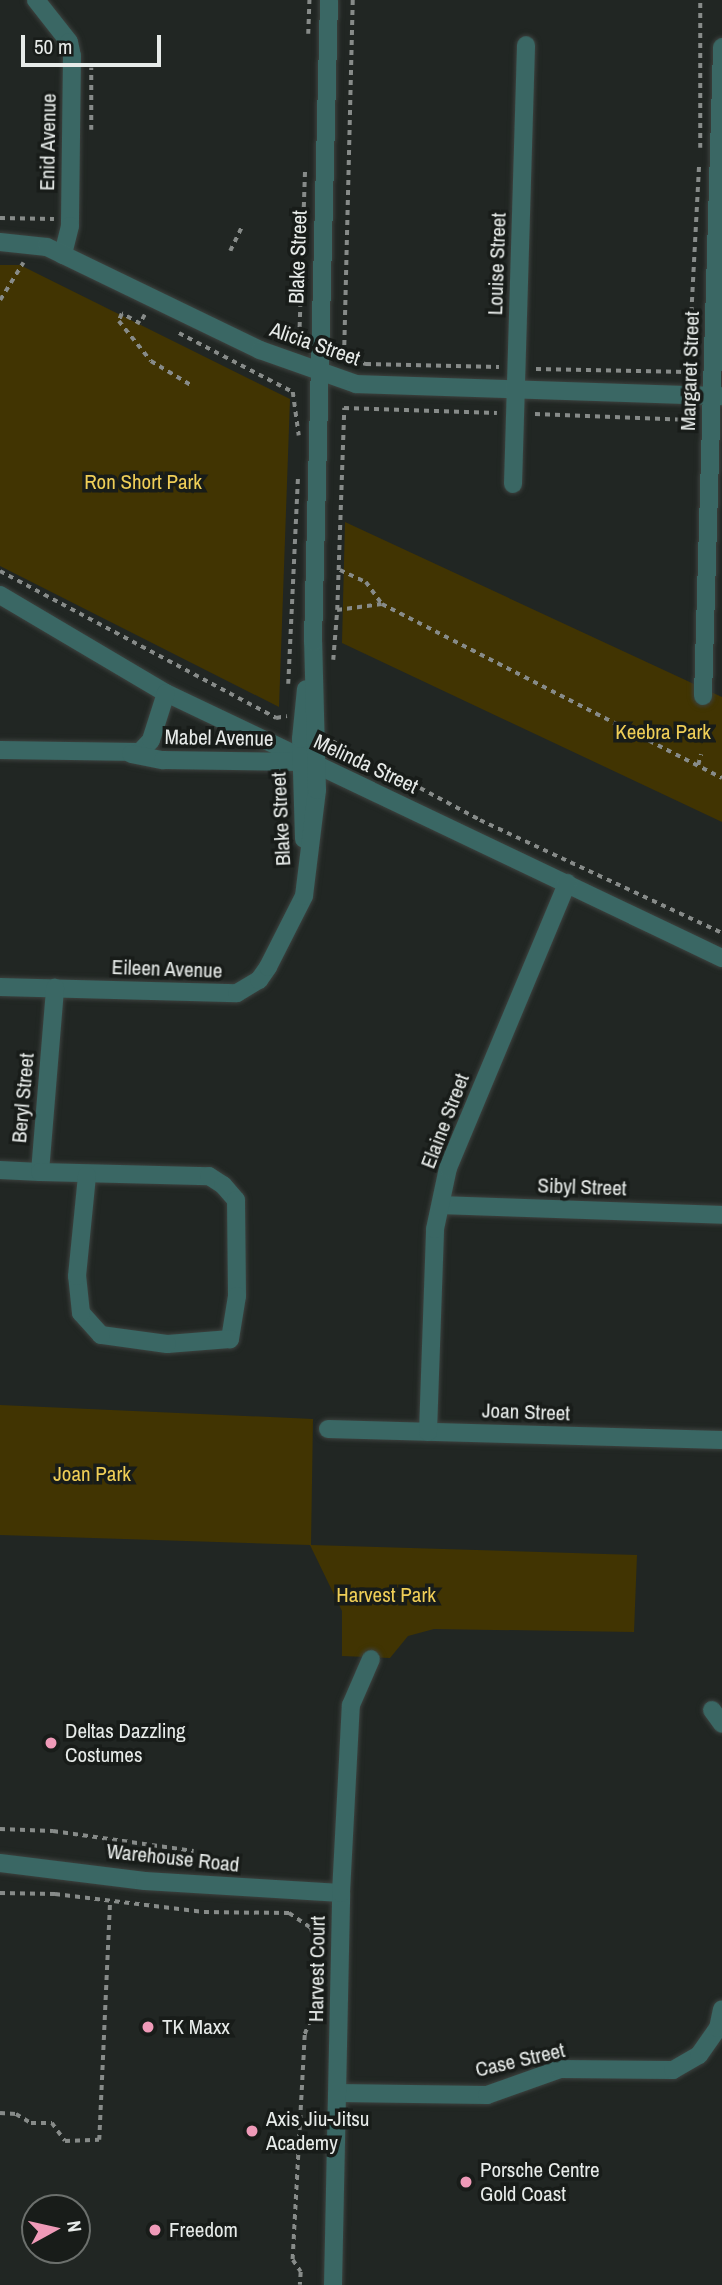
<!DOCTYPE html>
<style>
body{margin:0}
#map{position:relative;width:722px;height:2285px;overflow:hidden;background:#212623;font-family:"Archivo Narrow",sans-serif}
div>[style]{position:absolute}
.green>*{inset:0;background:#413402}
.path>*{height:3.5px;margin-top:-1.75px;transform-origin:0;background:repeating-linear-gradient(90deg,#878b89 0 5px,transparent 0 10px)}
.roads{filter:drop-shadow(0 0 2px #3d423f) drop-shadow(0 0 2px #3d423f)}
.minor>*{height:18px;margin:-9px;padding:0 9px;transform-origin:9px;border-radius:9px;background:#3a6764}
.dots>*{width:19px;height:19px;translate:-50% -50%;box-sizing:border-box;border:4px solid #181c19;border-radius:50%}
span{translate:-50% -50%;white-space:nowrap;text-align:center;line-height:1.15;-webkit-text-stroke:7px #181c19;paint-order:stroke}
.street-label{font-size:21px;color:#e7ebe9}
.park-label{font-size:21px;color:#efce57}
.poi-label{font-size:21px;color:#e7ebe9}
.left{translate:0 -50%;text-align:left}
.north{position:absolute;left:21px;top:2194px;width:70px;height:70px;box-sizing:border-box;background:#181c19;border:2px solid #6b6f6c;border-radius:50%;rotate:82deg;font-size:19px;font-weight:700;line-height:28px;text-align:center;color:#e7ebe9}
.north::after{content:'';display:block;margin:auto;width:24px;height:32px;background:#ef9ab8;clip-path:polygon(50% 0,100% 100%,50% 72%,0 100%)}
.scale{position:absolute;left:21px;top:35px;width:140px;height:32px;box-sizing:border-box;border:4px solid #e7ebe9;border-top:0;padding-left:9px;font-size:21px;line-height:24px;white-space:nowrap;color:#e7ebe9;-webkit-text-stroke:5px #181c19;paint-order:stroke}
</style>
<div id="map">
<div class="green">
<div style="clip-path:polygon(0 265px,20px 265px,290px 399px,279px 707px,0 566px)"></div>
<div style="clip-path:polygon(345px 522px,722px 697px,722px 822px,342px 643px)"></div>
<div style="clip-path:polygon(0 1405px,313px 1419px,311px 1545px,637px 1555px,634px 1632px,434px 1629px,408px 1636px,390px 1658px,342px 1656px,342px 1611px,310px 1545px,0 1535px)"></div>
</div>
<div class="path">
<div style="left:353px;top:0;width:359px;rotate:91.4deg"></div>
<div style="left:344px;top:359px;width:23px;rotate:13deg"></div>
<div style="left:366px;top:364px;width:133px;rotate:1.3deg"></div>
<div style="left:308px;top:34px;width:34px;rotate:-88deg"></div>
<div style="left:91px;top:130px;width:62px;rotate:-90deg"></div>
<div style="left:700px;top:148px;width:148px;rotate:-90deg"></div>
<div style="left:0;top:218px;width:54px;rotate:1.1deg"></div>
<div style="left:230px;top:251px;width:25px;rotate:-64deg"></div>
<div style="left:0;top:300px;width:44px;rotate:-58.1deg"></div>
<div style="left:145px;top:315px;width:10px;rotate:119deg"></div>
<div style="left:140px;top:324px;width:21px;rotate:-151deg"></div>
<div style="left:122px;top:314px;width:8px;rotate:113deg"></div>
<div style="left:119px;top:321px;width:51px;rotate:51.3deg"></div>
<div style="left:151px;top:361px;width:47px;rotate:31deg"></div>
<div style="left:179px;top:333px;width:128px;rotate:27.4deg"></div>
<div style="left:293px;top:392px;width:44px;rotate:82.2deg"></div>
<div style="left:299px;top:337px;width:169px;rotate:-88deg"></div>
<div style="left:536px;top:369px;width:152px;rotate:1.1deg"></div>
<div style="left:688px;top:372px;width:209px;rotate:-87deg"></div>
<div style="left:535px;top:414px;width:156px;rotate:2.2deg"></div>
<div style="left:340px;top:570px;width:29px;rotate:25deg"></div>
<div style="left:366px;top:582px;width:27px;rotate:54deg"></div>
<div style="left:382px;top:604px;width:382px;rotate:27.1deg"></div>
<div style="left:0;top:571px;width:313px;rotate:28deg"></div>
<div style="left:276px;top:718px;width:11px;rotate:-10deg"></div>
<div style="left:337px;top:610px;width:202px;rotate:-88deg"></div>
<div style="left:344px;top:408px;width:153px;rotate:1.9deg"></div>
<div style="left:333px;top:660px;width:50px;rotate:-85.4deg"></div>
<div style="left:337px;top:610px;width:45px;rotate:-7.6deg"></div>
<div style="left:288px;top:684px;width:209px;rotate:-87.3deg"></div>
<div style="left:332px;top:741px;width:168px;rotate:28.1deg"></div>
<div style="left:480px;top:820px;width:267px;rotate:25deg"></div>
<div style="left:698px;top:765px;width:11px;rotate:-75deg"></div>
<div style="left:0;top:1829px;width:53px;rotate:2.2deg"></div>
<div style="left:53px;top:1831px;width:142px;rotate:8.1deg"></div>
<div style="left:0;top:1893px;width:55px;rotate:1deg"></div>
<div style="left:55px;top:1894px;width:150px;rotate:6.9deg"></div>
<div style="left:204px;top:1912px;width:85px;rotate:0.7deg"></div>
<div style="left:289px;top:1913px;width:27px;rotate:34deg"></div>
<div style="left:311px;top:1928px;width:18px;rotate:74deg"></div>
<div style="left:316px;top:1945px;width:66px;rotate:91.7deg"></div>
<div style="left:314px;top:2011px;width:26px;rotate:111deg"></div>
<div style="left:305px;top:2035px;width:225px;rotate:93.1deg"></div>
<div style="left:293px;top:2260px;width:14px;rotate:56deg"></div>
<div style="left:301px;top:2272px;width:13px;rotate:94deg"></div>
<div style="left:0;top:2113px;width:16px;rotate:4deg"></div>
<div style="left:16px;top:2114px;width:17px;rotate:31deg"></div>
<div style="left:31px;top:2123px;width:21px"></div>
<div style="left:52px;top:2123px;width:22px;rotate:54deg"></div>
<div style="left:65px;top:2141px;width:34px;rotate:-2deg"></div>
<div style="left:99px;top:2140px;width:239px;rotate:-87.4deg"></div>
</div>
<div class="roads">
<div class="minor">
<div style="left:36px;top:0;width:53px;rotate:51.8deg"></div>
<div style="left:69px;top:42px;width:14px;rotate:78deg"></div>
<div style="left:72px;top:56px;width:170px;rotate:90.7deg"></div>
<div style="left:70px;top:226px;width:30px;rotate:104deg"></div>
<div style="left:0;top:242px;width:47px;rotate:6.1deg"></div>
<div style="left:47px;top:247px;width:237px;rotate:25.8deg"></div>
<div style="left:260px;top:350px;width:102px;rotate:19.5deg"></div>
<div style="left:356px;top:384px;width:366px;rotate:1.9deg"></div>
<div style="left:513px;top:484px;width:439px;rotate:-88.3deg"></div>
<div style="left:0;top:595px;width:193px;rotate:30.6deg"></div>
<div style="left:166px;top:693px;width:616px;rotate:25.48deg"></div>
<div style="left:703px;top:696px;width:649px;rotate:-88.32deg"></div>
<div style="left:0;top:750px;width:140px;rotate:0.8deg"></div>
<div style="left:140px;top:752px;width:16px;rotate:-47deg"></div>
<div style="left:151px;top:740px;width:49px;rotate:-72.3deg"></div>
<div style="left:131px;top:754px;width:33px;rotate:11deg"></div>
<div style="left:163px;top:760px;width:138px;rotate:0.8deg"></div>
<div style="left:304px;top:839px;width:100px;rotate:-91.7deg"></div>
<div style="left:301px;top:739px;width:50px;rotate:-84.3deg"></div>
<div style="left:0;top:987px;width:237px;rotate:1.5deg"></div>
<div style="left:237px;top:993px;width:26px;rotate:-31deg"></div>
<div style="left:259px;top:980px;width:16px;rotate:-55deg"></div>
<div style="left:268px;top:967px;width:80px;rotate:-63.1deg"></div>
<div style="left:304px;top:896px;width:107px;rotate:-83deg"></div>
<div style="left:317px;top:790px;width:148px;rotate:-91.5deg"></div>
<div style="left:313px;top:642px;width:642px;rotate:-88.57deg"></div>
<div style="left:0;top:1170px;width:40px;rotate:2.9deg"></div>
<div style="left:40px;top:1172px;width:185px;rotate:-85.3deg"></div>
<div style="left:40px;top:1172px;width:169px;rotate:1.4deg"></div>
<div style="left:209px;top:1176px;width:17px;rotate:33deg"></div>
<div style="left:223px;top:1185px;width:20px;rotate:49deg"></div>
<div style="left:236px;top:1200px;width:96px;rotate:89.4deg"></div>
<div style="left:237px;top:1296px;width:44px;rotate:99.2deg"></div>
<div style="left:230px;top:1339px;width:63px;rotate:175.5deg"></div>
<div style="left:167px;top:1344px;width:67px;rotate:-172.2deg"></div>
<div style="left:101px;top:1335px;width:30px;rotate:-132deg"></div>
<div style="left:81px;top:1313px;width:37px;rotate:-96deg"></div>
<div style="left:77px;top:1276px;width:101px;rotate:-84.3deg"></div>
<div style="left:441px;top:1205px;width:281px;rotate:2deg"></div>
<div style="left:328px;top:1429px;width:394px;rotate:1.6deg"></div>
<div style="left:428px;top:1432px;width:203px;rotate:-88deg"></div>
<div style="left:435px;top:1229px;width:62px;rotate:-78deg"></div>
<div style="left:448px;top:1168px;width:309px;rotate:-67.3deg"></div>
<div style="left:712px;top:1710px;width:17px;rotate:54deg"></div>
<div style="left:0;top:1863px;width:146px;rotate:7.1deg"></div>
<div style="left:145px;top:1881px;width:196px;rotate:3.5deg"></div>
<div style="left:337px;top:2093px;width:150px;rotate:0.8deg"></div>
<div style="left:487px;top:2095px;width:77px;rotate:-19.6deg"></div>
<div style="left:560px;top:2069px;width:113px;rotate:0.5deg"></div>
<div style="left:673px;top:2070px;width:30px;rotate:-30deg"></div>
<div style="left:699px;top:2055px;width:33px;rotate:-55deg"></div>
<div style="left:718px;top:2028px;width:19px;rotate:-78deg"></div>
<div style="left:333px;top:2285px;width:392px;rotate:-88.8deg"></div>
<div style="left:341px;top:1893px;width:188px;rotate:-87deg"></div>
<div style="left:351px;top:1705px;width:50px;rotate:-66.5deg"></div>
</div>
</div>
<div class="dots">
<div style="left:51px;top:1743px;background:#ef9ab8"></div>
<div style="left:148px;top:2027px;background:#ef9ab8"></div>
<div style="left:252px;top:2131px;background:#ef9ab8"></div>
<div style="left:466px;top:2182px;background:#ef9ab8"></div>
<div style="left:155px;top:2230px;background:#ef9ab8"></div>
</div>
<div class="street-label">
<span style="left:48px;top:142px;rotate:-89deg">Enid Avenue</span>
<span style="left:298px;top:257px;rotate:-88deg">Blake Street</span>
<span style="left:497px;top:264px;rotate:-88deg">Louise Street</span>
<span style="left:315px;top:344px;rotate:19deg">Alicia Street</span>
<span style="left:690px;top:371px;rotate:-88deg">Margaret Street</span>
<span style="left:219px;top:738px;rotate:1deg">Mabel Avenue</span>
<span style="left:366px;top:764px;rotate:25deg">Melinda Street</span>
<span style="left:281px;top:819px;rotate:-93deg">Blake Street</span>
<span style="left:167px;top:969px;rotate:2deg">Eileen Avenue</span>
<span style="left:23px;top:1098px;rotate:-85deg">Beryl Street</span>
<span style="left:445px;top:1121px;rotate:-69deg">Elaine Street</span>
<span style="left:582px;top:1187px;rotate:2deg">Sibyl Street</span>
<span style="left:526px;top:1412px;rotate:2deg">Joan Street</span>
<span style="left:173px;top:1858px;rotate:6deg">Warehouse Road</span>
<span style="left:317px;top:1969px;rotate:-89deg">Harvest Court</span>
<span style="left:520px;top:2060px;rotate:-13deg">Case Street</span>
</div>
<div class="park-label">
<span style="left:143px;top:482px">Ron Short Park</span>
<span style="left:663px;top:732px">Keebra Park</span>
<span style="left:92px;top:1474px">Joan Park</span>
<span style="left:386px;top:1595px">Harvest Park</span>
</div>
<div class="poi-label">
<span class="left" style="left:65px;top:1743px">Deltas Dazzling<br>Costumes</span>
<span class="left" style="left:162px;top:2027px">TK Maxx</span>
<span class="left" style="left:266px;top:2131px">Axis Jiu-Jitsu<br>Academy</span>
<span class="left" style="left:480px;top:2182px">Porsche Centre<br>Gold Coast</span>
<span class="left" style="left:169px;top:2230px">Freedom</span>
</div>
<div class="north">N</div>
<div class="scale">50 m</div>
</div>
